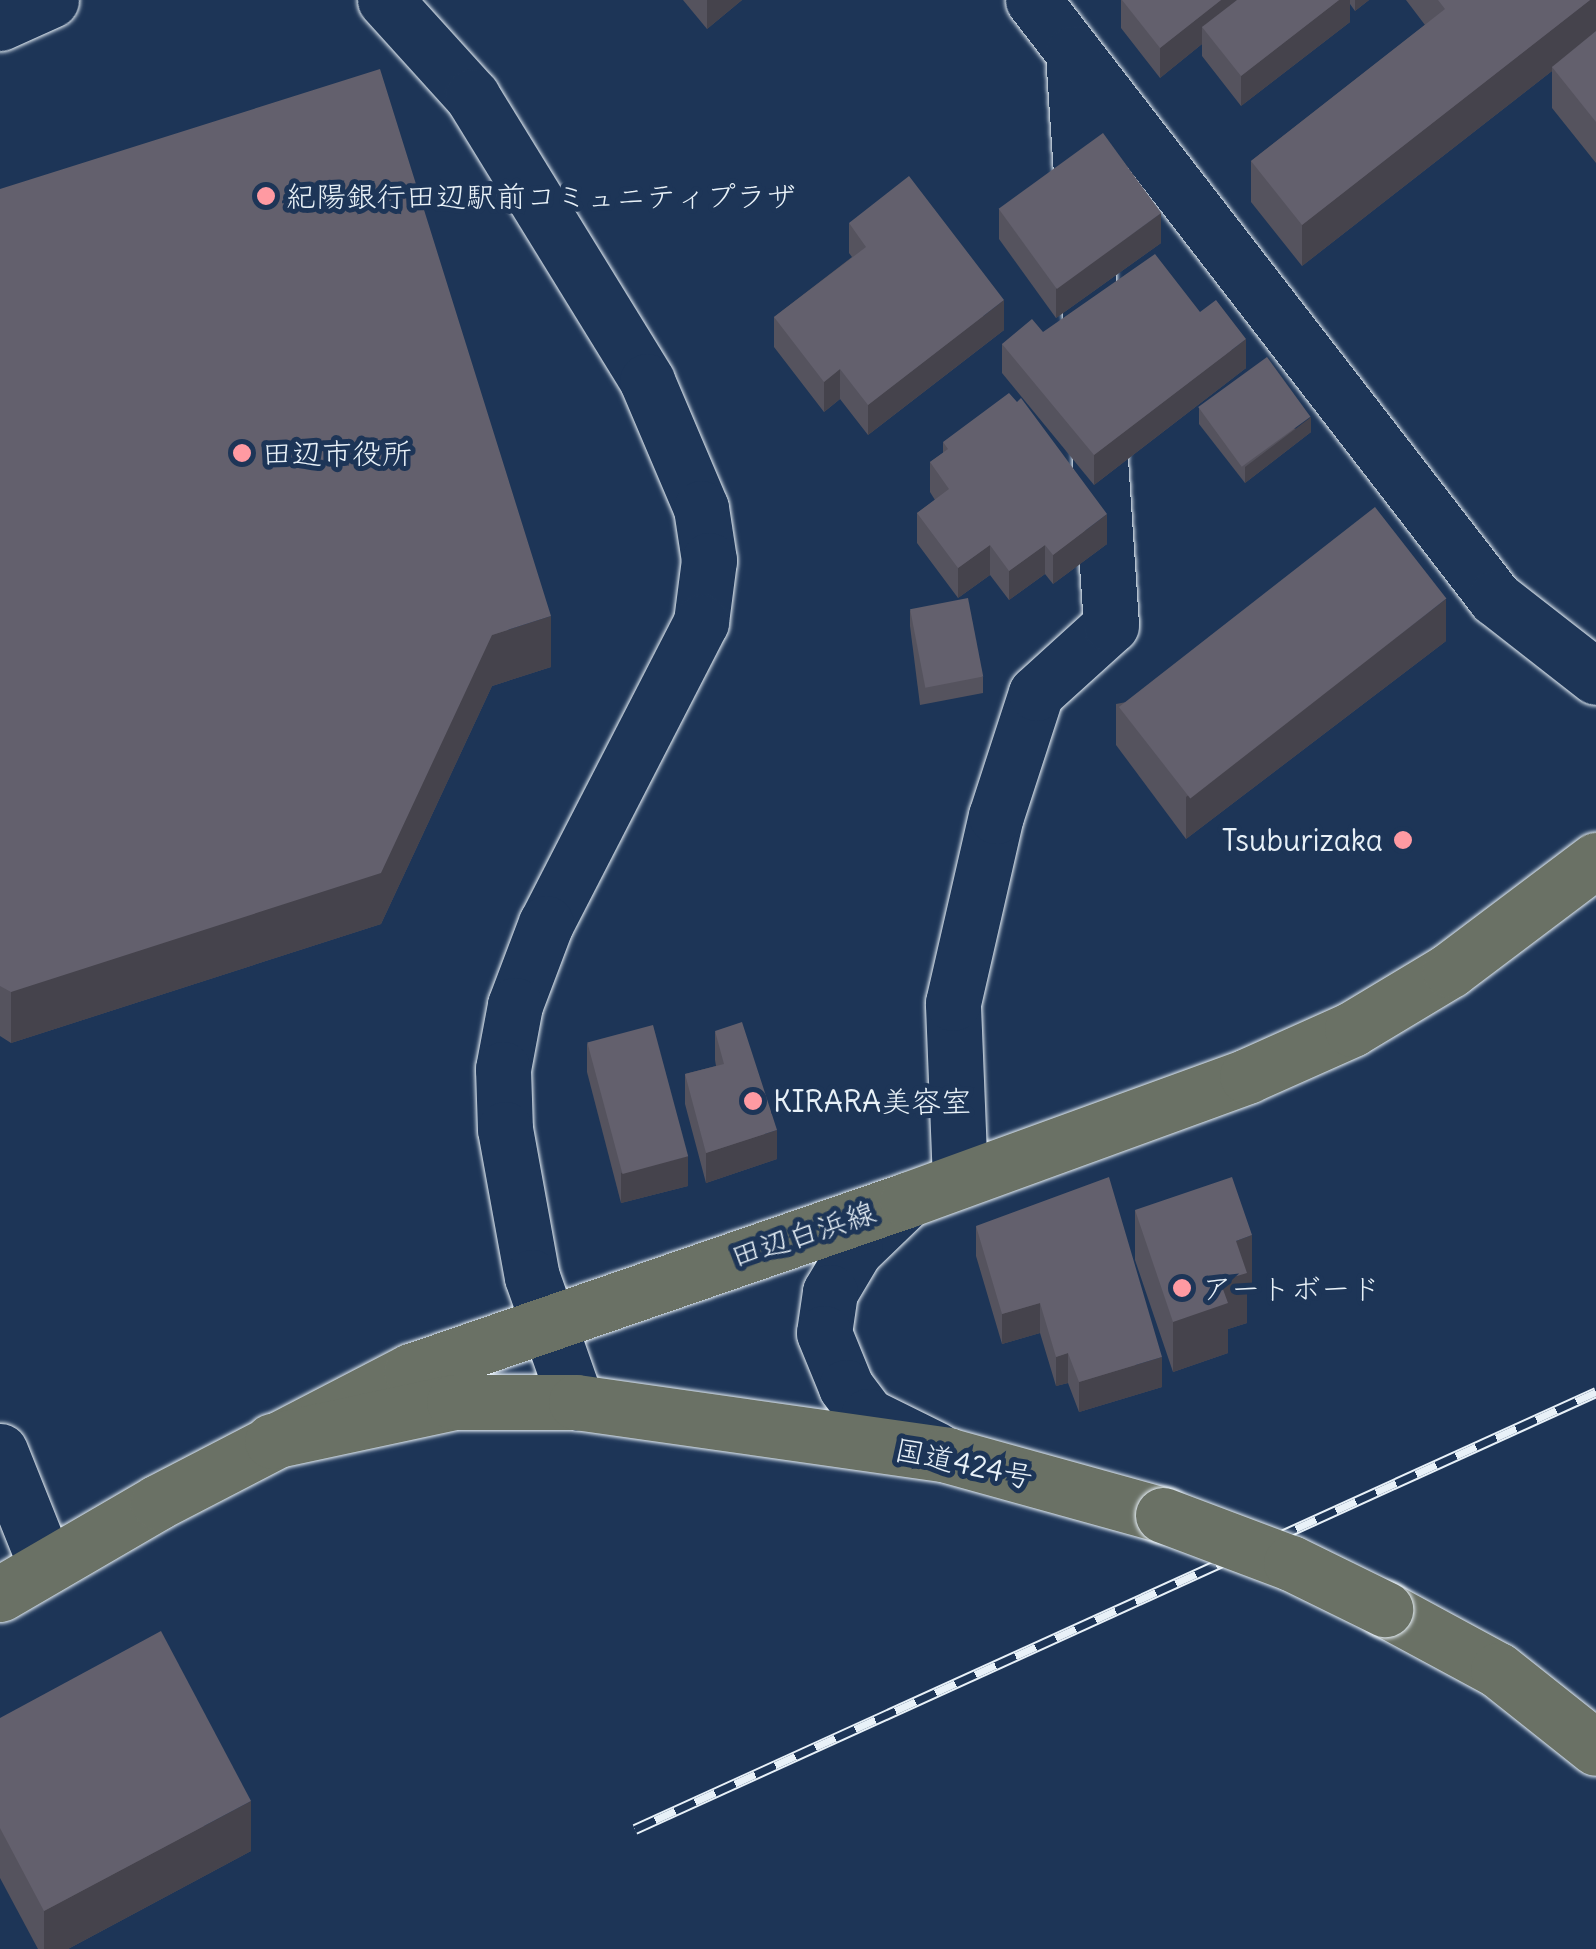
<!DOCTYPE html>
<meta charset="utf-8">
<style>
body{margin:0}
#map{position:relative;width:1596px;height:1949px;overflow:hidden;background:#1d3557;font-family:Delius,"Klee One",sans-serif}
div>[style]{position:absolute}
.roads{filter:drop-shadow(0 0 2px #e8f1f8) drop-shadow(0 0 2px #e8f1f8)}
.minor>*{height:55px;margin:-27.5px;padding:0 27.5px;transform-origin:27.5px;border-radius:27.5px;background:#1d3557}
.major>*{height:55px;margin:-27.5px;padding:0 27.5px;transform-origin:27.5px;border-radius:27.5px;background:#6a7165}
.highway>*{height:55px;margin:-27.5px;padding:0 27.5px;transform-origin:27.5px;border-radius:27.5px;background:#6a7165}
.rail>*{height:11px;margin-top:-5.5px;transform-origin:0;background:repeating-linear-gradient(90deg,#1d3557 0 22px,#e8f1f8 0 44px);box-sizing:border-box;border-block:2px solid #e8f1f8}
.bridges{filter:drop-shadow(0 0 2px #e8f1f8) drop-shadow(0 0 2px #e8f1f8)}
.highway-bridge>*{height:55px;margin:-27.5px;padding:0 27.5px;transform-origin:27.5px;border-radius:27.5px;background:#6a7165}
.wall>*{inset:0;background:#55535e}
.shaded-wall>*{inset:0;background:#45434c}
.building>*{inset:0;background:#63606d;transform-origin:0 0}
.dots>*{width:28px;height:28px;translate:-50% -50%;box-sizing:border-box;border:5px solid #1d3557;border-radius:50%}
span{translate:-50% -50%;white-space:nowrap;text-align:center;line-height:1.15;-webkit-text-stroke:10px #1d3557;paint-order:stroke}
.poi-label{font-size:30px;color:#e8f1f8}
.left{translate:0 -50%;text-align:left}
.right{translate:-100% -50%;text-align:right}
.street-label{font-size:30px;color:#e8f1f8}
</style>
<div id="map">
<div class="roads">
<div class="minor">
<div style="left:385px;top:0;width:130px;rotate:47.8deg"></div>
<div style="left:472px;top:96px;width:334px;rotate:58.4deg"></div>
<div style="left:647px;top:381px;width:138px;rotate:67deg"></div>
<div style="left:701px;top:508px;width:53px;rotate:81.3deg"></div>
<div style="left:709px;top:560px;width:63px;rotate:97.4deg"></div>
<div style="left:701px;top:622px;width:339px;rotate:117.2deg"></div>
<div style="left:546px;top:923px;width:88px;rotate:110.7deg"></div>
<div style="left:515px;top:1005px;width:65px;rotate:100.6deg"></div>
<div style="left:503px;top:1069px;width:60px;rotate:88.1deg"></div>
<div style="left:505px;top:1129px;width:150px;rotate:79.7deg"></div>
<div style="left:532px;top:1277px;width:133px;rotate:70.6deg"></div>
<div style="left:1033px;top:0;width:756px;rotate:52.31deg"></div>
<div style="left:1495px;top:598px;width:128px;rotate:38deg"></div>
<div style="left:0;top:23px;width:56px;rotate:-24.3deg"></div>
<div style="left:960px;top:1180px;width:177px;rotate:-92.3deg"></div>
<div style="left:953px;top:1003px;width:192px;rotate:-77.1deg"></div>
<div style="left:996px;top:816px;width:129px;rotate:-72deg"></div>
<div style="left:1036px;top:693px;width:101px;rotate:-42.2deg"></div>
<div style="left:1111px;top:625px;width:573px;rotate:-93.8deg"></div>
<div style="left:907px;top:1200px;width:72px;rotate:136.1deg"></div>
<div style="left:855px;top:1250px;width:49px;rotate:120.8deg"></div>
<div style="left:830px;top:1292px;width:41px;rotate:98.3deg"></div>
<div style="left:824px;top:1333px;width:58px;rotate:67.8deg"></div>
<div style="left:846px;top:1387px;width:36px;rotate:53deg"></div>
<div style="left:868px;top:1416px;width:75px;rotate:26.2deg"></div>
<div style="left:0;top:1451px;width:124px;rotate:68.2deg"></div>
</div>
<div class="major">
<div style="left:0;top:1594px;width:183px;rotate:-30.2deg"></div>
<div style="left:158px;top:1502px;width:285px;rotate:-27.4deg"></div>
<div style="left:411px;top:1371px;width:525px;rotate:-19.02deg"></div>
<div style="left:907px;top:1200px;width:362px;rotate:-20deg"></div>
<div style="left:1247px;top:1076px;width:115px;rotate:-24.1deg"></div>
<div style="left:1352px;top:1029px;width:114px;rotate:-31deg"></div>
<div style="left:1450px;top:970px;width:183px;rotate:-37deg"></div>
</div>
<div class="highway">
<div style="left:272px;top:1441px;width:186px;rotate:-12.1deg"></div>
<div style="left:454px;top:1402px;width:122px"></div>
<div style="left:576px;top:1402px;width:375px;rotate:8.1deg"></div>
<div style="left:947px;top:1455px;width:224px;rotate:15.5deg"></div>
<div style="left:1385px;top:1609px;width:128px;rotate:28.4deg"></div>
<div style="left:1498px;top:1670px;width:125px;rotate:38.5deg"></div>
</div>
</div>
<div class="rail">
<div style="left:635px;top:1829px;width:1056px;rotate:-24.45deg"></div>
</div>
<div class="bridges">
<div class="highway-bridge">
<div style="left:1163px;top:1515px;width:137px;rotate:20.6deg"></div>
<div style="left:1291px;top:1563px;width:105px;rotate:26.1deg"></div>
</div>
</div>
<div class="wall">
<div style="clip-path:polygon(683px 0,742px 0,707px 29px)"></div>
<div style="clip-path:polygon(1121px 0,1369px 0,1355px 11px,1350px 4px,1350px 22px,1241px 106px,1202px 56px,1202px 44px,1160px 78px,1121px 28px)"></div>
<div style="clip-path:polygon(1406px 0,1596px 0,1596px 163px,1552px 108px,1552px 71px,1302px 266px,1251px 202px,1251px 161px,1425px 25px)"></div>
<div style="clip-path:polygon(0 189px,551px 667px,492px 686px,381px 924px,11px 1043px,0 1036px)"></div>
<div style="clip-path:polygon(999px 209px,1161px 243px,1056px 318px,999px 239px)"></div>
<div style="clip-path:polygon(849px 223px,1004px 330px,868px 435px,840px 399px,824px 412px,774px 347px,774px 317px,852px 257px,849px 253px)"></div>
<div style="clip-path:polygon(1200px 312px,1246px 368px,1094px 485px,1002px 373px,1002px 344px,1043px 332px)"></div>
<div style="clip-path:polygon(1199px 408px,1311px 432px,1245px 483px,1199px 424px)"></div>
<div style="clip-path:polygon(943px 442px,1107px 544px,1053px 584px,1045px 574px,1009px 600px,990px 575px,958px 598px,917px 543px,917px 513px,935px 500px,930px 492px,930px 462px,943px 453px)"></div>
<div style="clip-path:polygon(910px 610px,983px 677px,983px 693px,920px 705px,910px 626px)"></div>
<div style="clip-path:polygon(1446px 641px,1186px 839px,1116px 745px,1116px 704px)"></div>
<div style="clip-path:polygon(715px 1031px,777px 1159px,706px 1183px,685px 1104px,685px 1074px,716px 1066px,715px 1060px)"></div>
<div style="clip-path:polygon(587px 1043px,688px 1186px,621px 1203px,587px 1072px)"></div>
<div style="clip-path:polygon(1135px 1210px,1252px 1285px,1247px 1287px,1247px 1323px,1228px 1329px,1228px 1353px,1173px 1372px,1135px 1260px)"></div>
<div style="clip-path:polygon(976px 1226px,1162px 1387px,1079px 1412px,1068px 1383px,1056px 1386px,1040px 1333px,1002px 1344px,976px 1256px)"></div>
<div style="clip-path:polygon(0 1718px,251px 1851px,68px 1949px,38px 1949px,0 1878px)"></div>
</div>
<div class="shaded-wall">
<div style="clip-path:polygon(707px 0,742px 0,707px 29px)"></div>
<div style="clip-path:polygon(1221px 0,1259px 0,1202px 27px,1202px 44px,1160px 78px,1160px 48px)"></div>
<div style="clip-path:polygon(1339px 0,1350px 0,1350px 22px,1241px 106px,1241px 76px)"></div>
<div style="clip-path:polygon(1355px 0,1369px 0,1355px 11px)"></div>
<div style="clip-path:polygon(1590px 0,1596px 0,1596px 36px,1552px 67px,1552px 71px,1302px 266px,1302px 225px)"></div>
<div style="clip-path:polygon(1161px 213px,1161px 243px,1056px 318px,1056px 288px)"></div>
<div style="clip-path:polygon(1004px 300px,1004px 330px,868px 435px,868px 405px)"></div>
<div style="clip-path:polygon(1246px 339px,1246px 368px,1094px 485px,1094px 455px)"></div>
<div style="clip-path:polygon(840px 369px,840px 399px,824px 412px,824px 382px)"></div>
<div style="clip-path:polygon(1311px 417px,1311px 432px,1245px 483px,1245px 467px)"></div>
<div style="clip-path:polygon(1107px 514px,1107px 544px,1053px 584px,1053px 555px)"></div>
<div style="clip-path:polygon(990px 545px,990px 575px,958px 598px,958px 568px)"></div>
<div style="clip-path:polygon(1045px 545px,1045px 574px,1009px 600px,1009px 571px)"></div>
<div style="clip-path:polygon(1446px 599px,1446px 641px,1186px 839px,1186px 797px)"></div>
<div style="clip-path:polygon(551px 616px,551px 667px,492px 686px,381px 924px,11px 1043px,11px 992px,492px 635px)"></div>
<div style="clip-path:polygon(777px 1130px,777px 1159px,706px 1183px,706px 1153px)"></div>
<div style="clip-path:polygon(688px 1156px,688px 1186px,621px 1203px,621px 1173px)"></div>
<div style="clip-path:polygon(1252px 1235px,1252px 1285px,1247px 1287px,1247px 1323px,1228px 1329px,1228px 1353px,1173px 1372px,1173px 1322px,1220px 1281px,1236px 1241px)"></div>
<div style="clip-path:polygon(1040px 1303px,1040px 1333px,1002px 1344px,1002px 1314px)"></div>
<div style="clip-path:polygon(1068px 1353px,1068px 1383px,1056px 1386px,1056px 1357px)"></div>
<div style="clip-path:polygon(1162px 1357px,1162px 1387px,1079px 1412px,1079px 1382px)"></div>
<div style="clip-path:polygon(251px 1801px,251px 1851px,68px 1949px,44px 1949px,44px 1911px)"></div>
</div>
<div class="building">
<div style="clip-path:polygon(1122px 0,1221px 0,1160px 48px)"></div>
<div style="clip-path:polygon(1237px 0,1339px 0,1241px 76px,1202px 27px)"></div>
<div style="clip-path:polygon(1438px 0,1590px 0,1302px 225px,1251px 161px,1445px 9px)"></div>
<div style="clip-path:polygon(1596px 31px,1596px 122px,1552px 67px)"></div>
<div style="clip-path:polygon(380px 69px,551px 616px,492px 635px,381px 873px,11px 992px,0 986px,0 189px)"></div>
<div style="left:1103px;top:133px;width:99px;height:129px;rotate:54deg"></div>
<div style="clip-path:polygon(909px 176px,1004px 300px,868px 405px,840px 369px,824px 382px,774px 317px,866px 247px,849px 223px)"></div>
<div style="clip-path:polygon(1155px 254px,1200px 312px,1216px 300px,1246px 339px,1094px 455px,1002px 344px,1032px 319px,1043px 332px)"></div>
<div style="left:1267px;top:357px;width:74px;height:85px;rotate:54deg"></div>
<div style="clip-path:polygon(1009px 393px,1017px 402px,1021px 398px,1107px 514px,1053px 555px,1045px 545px,1009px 571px,990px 545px,958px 568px,917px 513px,949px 489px,930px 462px,948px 449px,943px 442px)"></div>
<div style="left:1375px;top:507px;width:116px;height:325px;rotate:52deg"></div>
<div style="left:968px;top:598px;width:80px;height:59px;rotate:79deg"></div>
<div style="clip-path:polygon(742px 1022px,777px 1130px,706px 1153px,685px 1074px,724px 1064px,715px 1031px)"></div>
<div style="left:653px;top:1025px;width:136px;height:68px;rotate:75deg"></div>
<div style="clip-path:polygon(1109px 1177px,1162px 1357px,1079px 1382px,1068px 1353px,1056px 1357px,1040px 1303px,1002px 1314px,976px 1226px)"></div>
<div style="clip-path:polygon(1232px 1177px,1252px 1235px,1236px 1241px,1247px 1273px,1220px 1281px,1228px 1303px,1173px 1322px,1135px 1210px)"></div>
<div style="clip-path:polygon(161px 1631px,251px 1801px,44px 1911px,0 1828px,0 1718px)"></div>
</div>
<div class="dots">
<div style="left:266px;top:196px;background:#ff9aa2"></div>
<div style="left:242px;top:453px;background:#ff9aa2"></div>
<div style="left:1403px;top:840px;background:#ff9aa2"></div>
<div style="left:753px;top:1101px;background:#ff9aa2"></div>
<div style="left:1182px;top:1288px;background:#ff9aa2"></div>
</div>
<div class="poi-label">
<span class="left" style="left:286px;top:196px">紀陽銀行田辺駅前コミュニティプラザ</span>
<span class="left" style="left:262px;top:453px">田辺市役所</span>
<span class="right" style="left:1383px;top:840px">Tsuburizaka</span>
<span class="left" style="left:773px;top:1101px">KIRARA美容室</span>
<span class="left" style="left:1202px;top:1288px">アートボード</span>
</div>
<div class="street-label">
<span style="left:803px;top:1234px;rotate:-18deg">田辺白浜線</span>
<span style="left:964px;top:1463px;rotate:12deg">国道424号</span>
</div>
</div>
